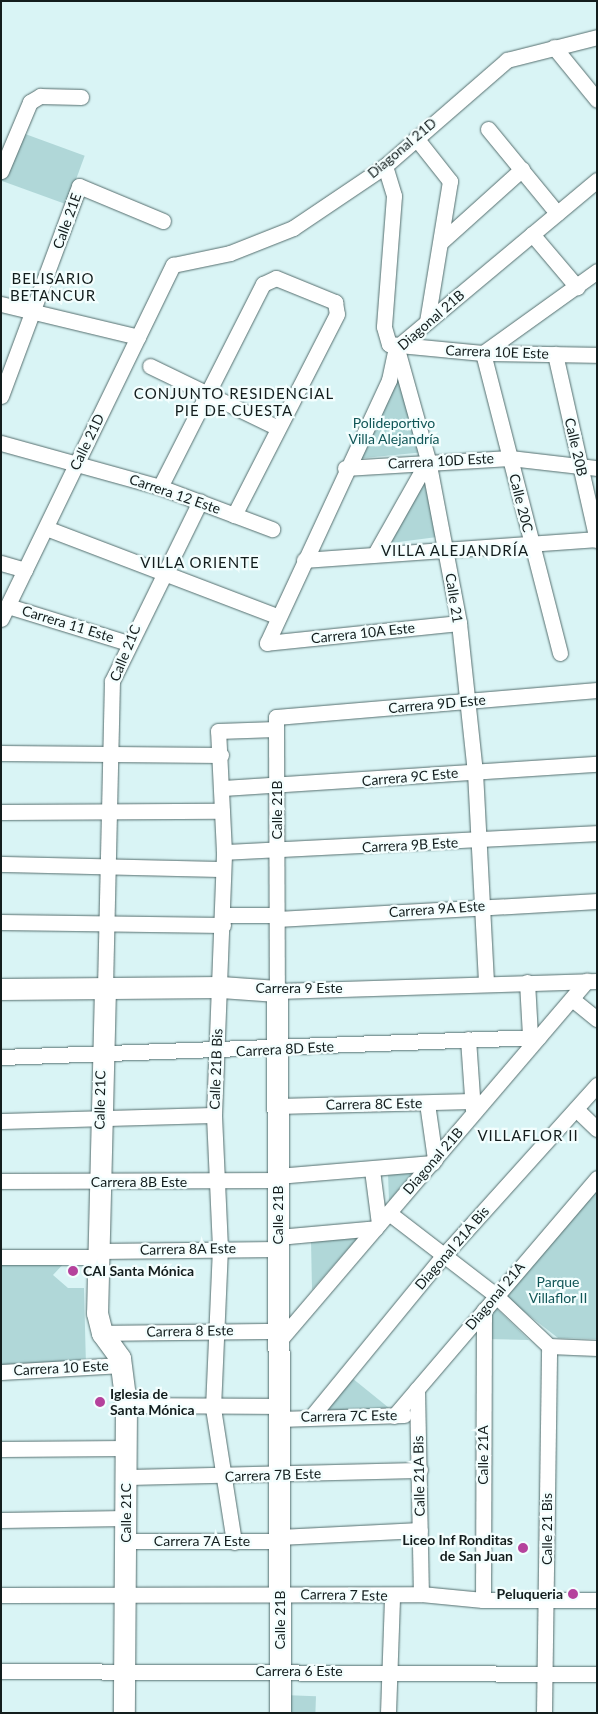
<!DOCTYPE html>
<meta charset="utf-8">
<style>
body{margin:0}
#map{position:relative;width:598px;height:1714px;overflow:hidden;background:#d9f4f5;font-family:Lato,sans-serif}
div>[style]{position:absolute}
.green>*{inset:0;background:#b0d7d8;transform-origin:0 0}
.roads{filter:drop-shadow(0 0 1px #556e6e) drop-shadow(0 0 1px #556e6e)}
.street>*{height:15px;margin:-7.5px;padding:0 7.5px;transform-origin:7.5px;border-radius:7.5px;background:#fff}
.secondary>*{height:21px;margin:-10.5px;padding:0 10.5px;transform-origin:10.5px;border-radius:10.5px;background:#fff}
.dots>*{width:14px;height:14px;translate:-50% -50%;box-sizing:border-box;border:2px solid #f3fefe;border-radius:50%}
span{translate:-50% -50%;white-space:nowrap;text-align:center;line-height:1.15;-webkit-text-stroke:4.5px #f3fefe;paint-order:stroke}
.street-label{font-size:14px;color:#131d1d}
.park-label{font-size:14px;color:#115657}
.poi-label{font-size:14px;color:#131d1d;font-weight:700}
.left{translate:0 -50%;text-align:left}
.right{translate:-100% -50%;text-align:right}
.neighbourhood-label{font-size:15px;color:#131d1d;letter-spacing:1px}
.frame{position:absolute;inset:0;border:2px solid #131d1d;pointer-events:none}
</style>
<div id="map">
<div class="green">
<div style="left:17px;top:131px;width:72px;height:52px;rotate:20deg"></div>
<div style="clip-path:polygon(400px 367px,425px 452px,354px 459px)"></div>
<div style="clip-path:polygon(423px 477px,437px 537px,391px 543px)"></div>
<div style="clip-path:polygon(414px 1171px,389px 1201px,388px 1173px)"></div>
<div style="clip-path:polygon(597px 1183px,597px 1339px,558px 1338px,503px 1295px)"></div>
<div style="clip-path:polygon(360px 1235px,312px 1290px,311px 1240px)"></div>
<div style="clip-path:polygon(1px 1258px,67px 1260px,53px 1275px,68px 1288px,84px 1288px,86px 1366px,1px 1368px)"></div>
<div style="clip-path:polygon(495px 1307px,529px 1340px,487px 1339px,488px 1314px)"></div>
<div style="clip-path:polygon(352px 1378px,394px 1412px,321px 1414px)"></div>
<div style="left:283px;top:1695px;width:33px;height:18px;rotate:2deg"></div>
</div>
<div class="roads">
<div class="street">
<div style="left:554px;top:47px;width:68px;rotate:50.9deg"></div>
<div style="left:488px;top:129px;width:109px;rotate:50.6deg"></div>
<div style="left:416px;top:138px;width:55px;rotate:51.7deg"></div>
<div style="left:450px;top:181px;width:143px;rotate:99.3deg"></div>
<div style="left:385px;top:166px;width:31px;rotate:73deg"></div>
<div style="left:394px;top:196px;width:131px;rotate:94.4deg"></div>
<div style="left:384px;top:327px;width:18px;rotate:74deg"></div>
<div style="left:389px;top:344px;width:94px;rotate:5.5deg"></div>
<div style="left:483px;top:353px;width:114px;rotate:1deg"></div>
<div style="left:1px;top:171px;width:75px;rotate:-67.2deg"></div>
<div style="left:30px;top:102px;width:12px;rotate:-31deg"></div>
<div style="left:40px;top:96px;width:41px;rotate:1.4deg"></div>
<div style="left:532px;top:234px;width:70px;rotate:49.7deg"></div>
<div style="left:441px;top:242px;width:109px;rotate:-42deg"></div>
<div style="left:1px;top:304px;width:141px;rotate:13.5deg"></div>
<div style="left:397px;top:349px;width:115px;rotate:74.4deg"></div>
<div style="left:428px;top:460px;width:166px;rotate:79.2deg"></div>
<div style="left:459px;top:623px;width:150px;rotate:83.9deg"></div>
<div style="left:475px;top:772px;width:211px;rotate:87deg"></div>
<div style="left:555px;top:354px;width:191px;rotate:77.3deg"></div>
<div style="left:150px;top:366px;width:140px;rotate:25.8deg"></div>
<div style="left:1px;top:396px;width:224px;rotate:-69.6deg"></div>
<div style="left:79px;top:186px;width:91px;rotate:22.6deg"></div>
<div style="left:1px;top:443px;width:165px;rotate:15.5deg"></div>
<div style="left:160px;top:487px;width:120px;rotate:20.6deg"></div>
<div style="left:345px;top:468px;width:165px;rotate:-3.5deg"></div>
<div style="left:510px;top:458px;width:88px;rotate:6.6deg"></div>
<div style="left:160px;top:487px;width:228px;rotate:-63.1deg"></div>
<div style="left:263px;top:284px;width:14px;rotate:-25deg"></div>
<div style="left:276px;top:278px;width:64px;rotate:22.1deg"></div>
<div style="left:335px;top:302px;width:12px;rotate:81deg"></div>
<div style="left:337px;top:314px;width:226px;rotate:117.1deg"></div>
<div style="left:46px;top:528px;width:249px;rotate:20.9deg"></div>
<div style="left:375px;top:554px;width:108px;rotate:-60.6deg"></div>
<div style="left:304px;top:560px;width:294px;rotate:-4.1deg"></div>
<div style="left:1px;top:563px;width:25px;rotate:16deg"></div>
<div style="left:8px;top:606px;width:126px;rotate:17.1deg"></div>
<div style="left:1px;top:619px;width:394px;rotate:-64.1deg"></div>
<div style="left:173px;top:265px;width:58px;rotate:-11.9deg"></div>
<div style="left:230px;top:253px;width:68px;rotate:-21.6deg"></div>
<div style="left:293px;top:228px;width:111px;rotate:-34deg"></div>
<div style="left:385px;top:166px;width:162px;rotate:-41deg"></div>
<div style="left:507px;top:60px;width:93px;rotate:-14.3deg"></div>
<div style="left:459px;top:623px;width:193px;rotate:174.1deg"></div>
<div style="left:267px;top:643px;width:290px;rotate:-65.1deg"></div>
<div style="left:389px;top:380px;width:33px;rotate:-78deg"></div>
<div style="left:396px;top:348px;width:262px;rotate:-39.9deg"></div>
<div style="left:560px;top:653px;width:310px;rotate:-104.4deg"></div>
<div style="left:483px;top:353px;width:140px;rotate:-35.7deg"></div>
<div style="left:597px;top:690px;width:322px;rotate:175.2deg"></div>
<div style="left:276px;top:717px;width:12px;rotate:90deg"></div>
<div style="left:276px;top:729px;width:262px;rotate:89.8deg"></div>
<div style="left:277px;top:991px;width:320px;rotate:-1.8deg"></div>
<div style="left:1px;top:753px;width:220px;rotate:0.5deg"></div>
<div style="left:223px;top:788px;width:375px;rotate:-3.7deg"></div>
<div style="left:1px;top:812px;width:221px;rotate:-0.3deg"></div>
<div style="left:224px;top:852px;width:373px;rotate:-2.9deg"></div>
<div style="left:1px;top:864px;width:222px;rotate:1.3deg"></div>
<div style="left:224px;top:915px;width:53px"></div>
<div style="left:277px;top:919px;width:321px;rotate:-3.2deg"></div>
<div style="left:1px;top:922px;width:222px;rotate:0.8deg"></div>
<div style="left:527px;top:982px;width:54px;rotate:86.8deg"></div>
<div style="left:105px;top:988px;width:307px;rotate:-88.7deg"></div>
<div style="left:112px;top:681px;width:200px;rotate:-63.9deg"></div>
<div style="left:572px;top:999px;width:32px;rotate:39deg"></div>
<div style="left:468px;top:1039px;width:71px;rotate:86deg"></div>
<div style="left:1px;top:1057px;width:538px;rotate:-2.13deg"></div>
<div style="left:427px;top:1103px;width:57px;rotate:81.9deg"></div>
<div style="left:277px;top:1106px;width:195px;rotate:-1.5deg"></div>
<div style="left:576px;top:1109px;width:29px;rotate:44deg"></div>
<div style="left:1px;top:1121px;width:213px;rotate:-1.6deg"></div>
<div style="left:372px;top:1170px;width:54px;rotate:82.6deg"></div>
<div style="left:277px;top:1176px;width:156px;rotate:-4.8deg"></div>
<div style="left:1px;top:1181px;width:276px;rotate:-0.2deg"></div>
<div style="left:389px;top:1213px;width:133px;rotate:37.6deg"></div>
<div style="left:494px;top:1294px;width:76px;rotate:43.4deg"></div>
<div style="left:549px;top:1346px;width:48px;rotate:2.4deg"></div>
<div style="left:278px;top:1237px;width:98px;rotate:-5.2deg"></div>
<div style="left:98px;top:1251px;width:180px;rotate:-0.6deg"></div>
<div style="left:1px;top:1257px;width:97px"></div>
<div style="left:102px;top:1333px;width:176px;rotate:-0.7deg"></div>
<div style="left:279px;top:1341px;width:474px;rotate:-49.5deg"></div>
<div style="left:1px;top:1372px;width:121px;rotate:-3.3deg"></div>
<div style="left:417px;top:1389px;width:205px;rotate:88.9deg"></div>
<div style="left:126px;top:1405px;width:153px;rotate:0.4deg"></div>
<div style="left:312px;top:1416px;width:208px;rotate:-50.7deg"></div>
<div style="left:444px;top:1255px;width:229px;rotate:-48deg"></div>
<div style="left:394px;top:1416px;width:313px;rotate:-49.5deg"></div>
<div style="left:279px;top:1419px;width:125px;rotate:-1.8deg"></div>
<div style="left:1px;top:1449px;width:125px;rotate:-0.5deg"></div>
<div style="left:126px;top:1477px;width:294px;rotate:-1.4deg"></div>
<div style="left:1px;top:1520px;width:125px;rotate:-0.9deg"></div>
<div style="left:279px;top:1537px;width:141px;rotate:-2.8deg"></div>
<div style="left:126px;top:1541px;width:153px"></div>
<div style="left:234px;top:1542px;width:136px;rotate:-98.9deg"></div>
<div style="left:213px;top:1408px;width:160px;rotate:-87.5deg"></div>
<div style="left:220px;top:1248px;width:133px;rotate:-92.6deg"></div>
<div style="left:214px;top:1115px;width:263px;rotate:-87.8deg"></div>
<div style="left:224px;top:852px;width:121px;rotate:-92.8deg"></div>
<div style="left:218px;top:731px;width:58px;rotate:-2deg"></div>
<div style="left:1px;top:1595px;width:420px;rotate:-0.1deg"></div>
<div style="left:421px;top:1594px;width:62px;rotate:5.5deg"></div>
<div style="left:483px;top:1600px;width:114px"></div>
<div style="left:483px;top:1600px;width:290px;rotate:-89.8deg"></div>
<div style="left:1px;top:1671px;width:596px;rotate:0.29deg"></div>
<div style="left:388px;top:1713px;width:117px;rotate:-88deg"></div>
<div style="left:544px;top:1713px;width:367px;rotate:-89.2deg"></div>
</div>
<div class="secondary">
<div style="left:105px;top:988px;width:325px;rotate:91.4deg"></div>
<div style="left:97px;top:1313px;width:21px;rotate:76deg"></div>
<div style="left:102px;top:1333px;width:31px;rotate:54deg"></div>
<div style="left:120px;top:1358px;width:47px;rotate:82.7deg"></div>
<div style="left:126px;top:1405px;width:308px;rotate:90.4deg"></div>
<div style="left:1px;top:989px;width:220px;rotate:-0.5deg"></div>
<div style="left:221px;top:987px;width:56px;rotate:4.1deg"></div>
<div style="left:277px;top:991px;width:722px;rotate:89.76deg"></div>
</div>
</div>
<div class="dots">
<div style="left:73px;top:1271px;background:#b5429c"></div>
<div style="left:100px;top:1402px;background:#b5429c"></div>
<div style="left:523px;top:1548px;background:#b5429c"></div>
<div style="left:573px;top:1594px;background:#b5429c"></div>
</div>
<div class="street-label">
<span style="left:402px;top:148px;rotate:-40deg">Diagonal 21D</span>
<span style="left:67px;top:221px;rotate:-70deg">Calle 21E</span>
<span style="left:431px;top:320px;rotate:-41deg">Diagonal 21B</span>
<span style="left:497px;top:352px;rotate:2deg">Carrera 10E Este</span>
<span style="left:87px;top:442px;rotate:-64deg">Calle 21D</span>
<span style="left:576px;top:447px;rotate:77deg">Calle 20B</span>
<span style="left:441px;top:461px;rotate:-3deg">Carrera 10D Este</span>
<span style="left:175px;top:494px;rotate:19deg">Carrera 12 Este</span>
<span style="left:521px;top:503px;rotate:76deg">Calle 20C</span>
<span style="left:454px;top:598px;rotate:81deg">Calle 21</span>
<span style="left:68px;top:624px;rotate:17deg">Carrera 11 Este</span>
<span style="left:363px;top:633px;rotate:-6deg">Carrera 10A Este</span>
<span style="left:125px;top:653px;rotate:-68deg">Calle 21C</span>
<span style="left:437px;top:704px;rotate:-5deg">Carrera 9D Este</span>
<span style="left:410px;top:777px;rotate:-5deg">Carrera 9C Este</span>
<span style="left:277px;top:810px;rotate:-90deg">Calle 21B</span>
<span style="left:410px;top:845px;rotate:-3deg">Carrera 9B Este</span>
<span style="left:437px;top:909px;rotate:-4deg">Carrera 9A Este</span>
<span style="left:299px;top:988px">Carrera 9 Este</span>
<span style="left:285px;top:1049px;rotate:-3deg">Carrera 8D Este</span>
<span style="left:216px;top:1069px;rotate:-88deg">Calle 21B Bis</span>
<span style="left:100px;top:1100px;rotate:-89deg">Calle 21C</span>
<span style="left:374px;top:1104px;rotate:-1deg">Carrera 8C Este</span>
<span style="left:433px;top:1161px;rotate:-49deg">Diagonal 21B</span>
<span style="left:139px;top:1182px">Carrera 8B Este</span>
<span style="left:278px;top:1215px;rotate:-90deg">Calle 21B</span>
<span style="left:452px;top:1248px;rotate:-49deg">Diagonal 21A Bis</span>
<span style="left:188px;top:1249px;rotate:-1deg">Carrera 8A Este</span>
<span style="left:495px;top:1296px;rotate:-50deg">Diagonal 21A</span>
<span style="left:190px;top:1331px;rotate:-1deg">Carrera 8 Este</span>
<span style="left:61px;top:1368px;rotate:-3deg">Carrera 10 Este</span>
<span style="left:349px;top:1416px;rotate:-1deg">Carrera 7C Este</span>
<span style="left:483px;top:1455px;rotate:-90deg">Calle 21A</span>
<span style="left:273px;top:1475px;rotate:-2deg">Carrera 7B Este</span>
<span style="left:419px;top:1476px;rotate:-91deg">Calle 21A Bis</span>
<span style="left:126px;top:1513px;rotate:-90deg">Calle 21C</span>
<span style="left:547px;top:1529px;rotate:-90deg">Calle 21 Bis</span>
<span style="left:202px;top:1541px">Carrera 7A Este</span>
<span style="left:344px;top:1595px;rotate:1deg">Carrera 7 Este</span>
<span style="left:280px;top:1620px;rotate:-90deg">Calle 21B</span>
<span style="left:299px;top:1671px">Carrera 6 Este</span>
</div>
<div class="park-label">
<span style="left:394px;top:431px">Polideportivo<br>Villa Alejandría</span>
<span style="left:558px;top:1290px">Parque<br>Villaflor II</span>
</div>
<div class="poi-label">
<span class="left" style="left:83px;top:1271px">CAI Santa Mónica</span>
<span class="left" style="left:110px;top:1402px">Iglesia de<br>Santa Mónica</span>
<span class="right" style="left:513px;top:1548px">Liceo Inf Ronditas<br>de San Juan</span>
<span class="right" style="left:563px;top:1594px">Peluqueria</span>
</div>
<div class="neighbourhood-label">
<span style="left:53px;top:287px">BELISARIO<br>BETANCUR</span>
<span style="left:234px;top:402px">CONJUNTO RESIDENCIAL<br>PIE DE CUESTA</span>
<span style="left:455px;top:551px">VILLA ALEJANDRÍA</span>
<span style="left:200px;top:563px">VILLA ORIENTE</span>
<span style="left:528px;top:1136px">VILLAFLOR II</span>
</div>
<div class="frame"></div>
</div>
